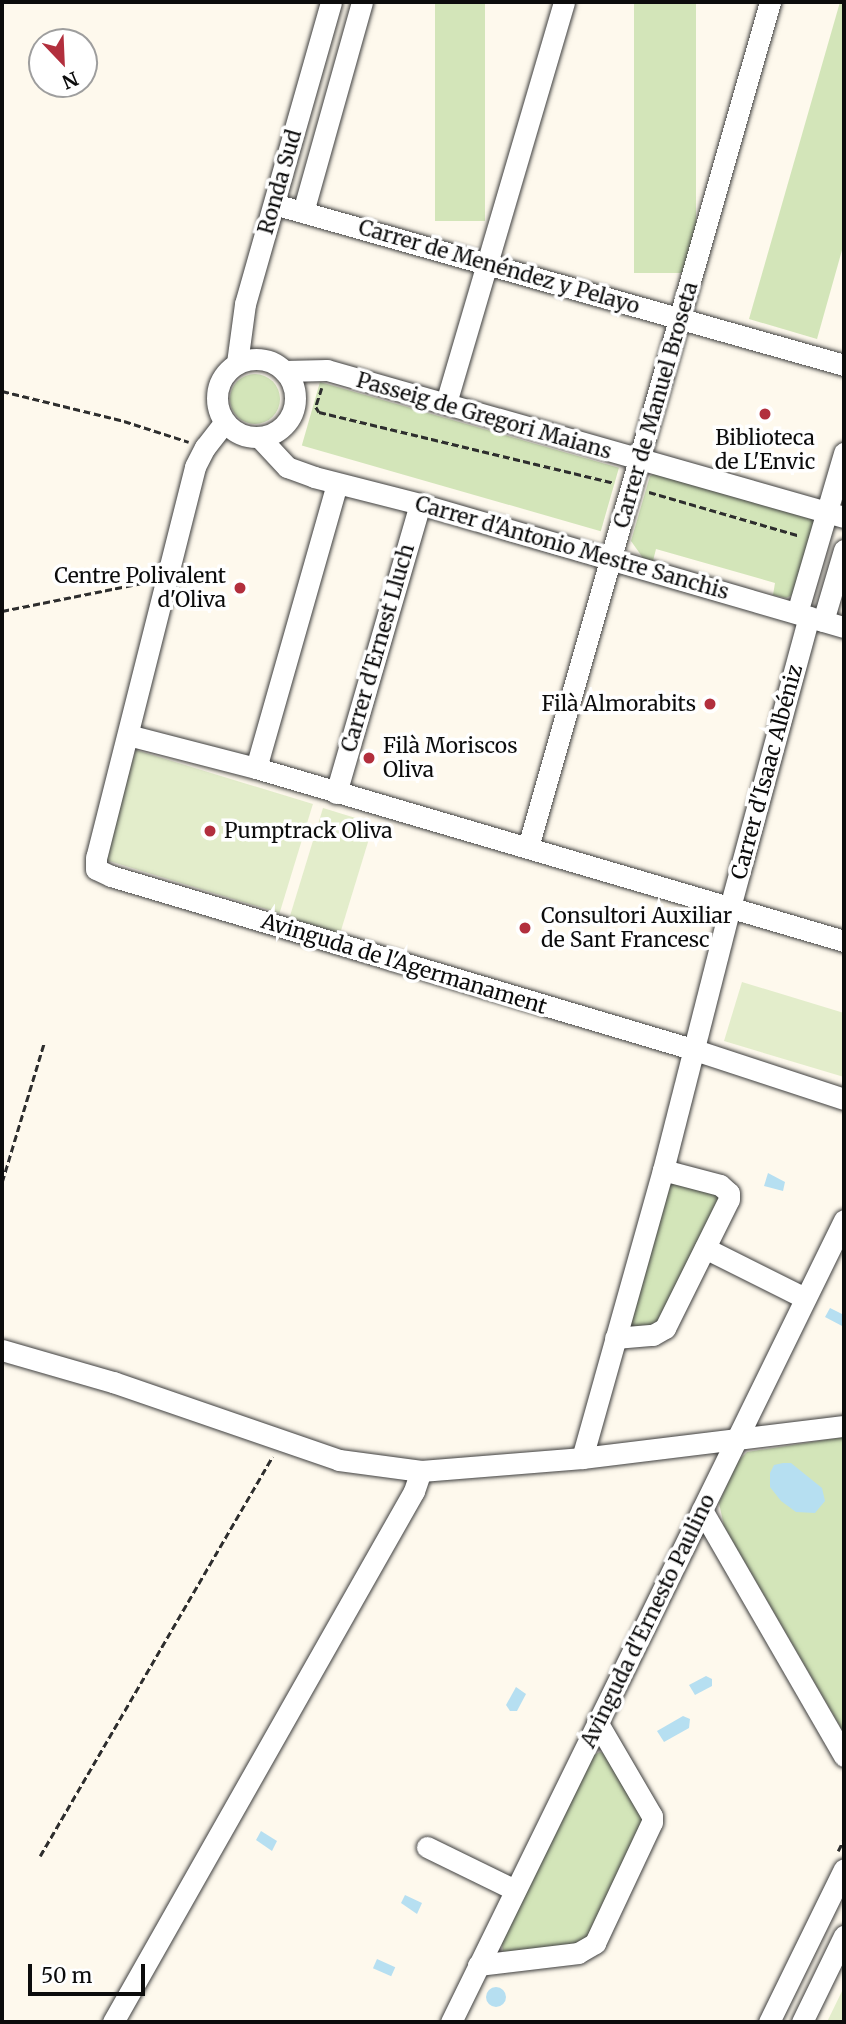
<!DOCTYPE html>
<meta charset="utf-8">
<style>
body{margin:0}
#map{position:relative;width:846px;height:2024px;overflow:hidden;background:#fef9ed;font-family:Merriweather,serif}
div>[style]{position:absolute}
.green>*{inset:0;background:#d3e5b9;transform-origin:0 0}
.round{border-radius:50%}
.pitch>*{inset:0;background:#e3edcb;transform-origin:0 0}
.water>*{inset:0;background:#b6dff1;transform-origin:0 0}
.path>*{height:2.5px;margin-top:-1.25px;transform-origin:0;background:repeating-linear-gradient(90deg,#2e2e2e 0 7px,transparent 0 10.5px)}
.roads{filter:drop-shadow(0 0 2px #3f3f3f) drop-shadow(0 0 2px #3f3f3f)}
.minor>*{height:21px;margin:-10.5px;padding:0 10.5px;transform-origin:10.5px;border-radius:10.5px;background:#fff}
.minor>.ring{margin:-10.5px;padding:0;box-sizing:content-box;background:none;border:21px solid #fff;border-radius:50%}
.dots>*{width:19px;height:19px;translate:-50% -50%;box-sizing:border-box;border:4px solid #fff;border-radius:50%}
span{translate:-50% -50%;white-space:nowrap;text-align:center;line-height:1.15;-webkit-text-stroke:7px #fff;paint-order:stroke}
.street-label{font-size:21px;color:#0c0c0c}
.poi-label{font-size:21px;color:#0c0c0c}
.right{translate:-100% -50%;text-align:right}
.left{translate:0 -50%;text-align:left}
.frame{position:absolute;inset:0;border:4px solid #0c0c0c;pointer-events:none}
.north{position:absolute;left:28px;top:28px;width:70px;height:70px;box-sizing:border-box;background:#fff;border:2px solid #9e9e9e;border-radius:50%;rotate:157deg;font-size:19px;font-weight:700;line-height:28px;text-align:center;color:#0c0c0c}
.north::after{content:'';display:block;margin:auto;width:24px;height:32px;background:#b22f3d;clip-path:polygon(50% 0,100% 100%,50% 72%,0 100%)}
.scale{position:absolute;left:28px;top:1964px;width:117px;height:32px;box-sizing:border-box;border:4px solid #0c0c0c;border-top:0;padding-left:9px;font-size:21px;line-height:24px;white-space:nowrap;color:#0c0c0c;-webkit-text-stroke:5px #fff;paint-order:stroke}
</style>
<div id="map">
<div class="green">
<div style="left:435px;top:2px;width:50px;height:219px"></div>
<div style="left:634px;top:2px;width:62px;height:271px"></div>
<div style="clip-path:polygon(840px 2px,844px 2px,844px 243px,817px 339px,749px 319px)"></div>
<div class="round" style="left:230px;top:374px;width:50px;height:50px"></div>
<div style="left:320px;top:382px;width:311px;height:66px;rotate:16deg"></div>
<div style="clip-path:polygon(654px 474px,815px 520px,799px 592px,786px 598px,773px 595px,775px 583px,656px 549px,653px 561px,643px 558px,631px 541px,650px 476px)"></div>
<div style="clip-path:polygon(669px 1182px,715px 1192px,720px 1197px,657px 1324px,631px 1327px,629px 1324px)"></div>
<div style="clip-path:polygon(844px 1437px,844px 1733px,724px 1526px,719px 1503px,738px 1461px,747px 1452px)"></div>
<div style="clip-path:polygon(600px 1752px,606px 1754px,647px 1821px,587px 1944px,510px 1954px,503px 1951px,501px 1939px,591px 1756px)"></div>
</div>
<div class="pitch">
<div style="left:136px;top:750px;width:185px;height:114px;rotate:17deg"></div>
<div style="left:323px;top:808px;width:53px;height:115px;rotate:17deg"></div>
<div style="clip-path:polygon(742px 982px,844px 1013px,844px 1077px,724px 1041px)"></div>
<div style="clip-path:polygon(844px 1987px,844px 2022px,827px 2022px)"></div>
</div>
<div class="water">
<div style="clip-path:polygon(768px 1173px,785px 1182px,783px 1191px,764px 1186px)"></div>
<div style="clip-path:polygon(830px 1308px,844px 1315px,844px 1327px,825px 1317px)"></div>
<div style="clip-path:polygon(783px 1463px,791px 1463px,822px 1488px,825px 1501px,815px 1513px,796px 1512px,781px 1501px,770px 1487px,770px 1473px,774px 1465px)"></div>
<div style="clip-path:polygon(706px 1676px,712px 1679px,712px 1686px,695px 1695px,689px 1685px)"></div>
<div style="clip-path:polygon(516px 1687px,526px 1694px,517px 1711px,510px 1711px,506px 1705px)"></div>
<div style="clip-path:polygon(683px 1716px,690px 1719px,689px 1728px,664px 1742px,657px 1731px)"></div>
<div style="clip-path:polygon(261px 1831px,277px 1841px,272px 1851px,256px 1840px)"></div>
<div style="clip-path:polygon(405px 1895px,422px 1903px,417px 1914px,401px 1903px)"></div>
<div style="left:377px;top:1959px;width:20px;height:10px;rotate:24deg"></div>
<div class="round" style="left:486px;top:1987px;width:20px;height:20px"></div>
</div>
<div class="path">
<div style="left:322px;top:388px;width:20px;rotate:108deg"></div>
<div style="left:316px;top:407px;width:6px;rotate:59deg"></div>
<div style="left:319px;top:412px;width:304px;rotate:13.5deg"></div>
<div style="left:2px;top:391px;width:126px;rotate:13.8deg"></div>
<div style="left:124px;top:421px;width:68px;rotate:17.9deg"></div>
<div style="left:649px;top:492px;width:157px;rotate:16.2deg"></div>
<div style="left:2px;top:611px;width:148px;rotate:-11.3deg"></div>
<div style="left:2px;top:1182px;width:145px;rotate:-73.2deg"></div>
<div style="left:838px;top:1851px;width:13px;rotate:-63deg"></div>
<div style="left:40px;top:1856px;width:462px;rotate:-59.8deg"></div>
</div>
<div class="roads">
<div class="minor">
<div style="left:274px;top:204px;width:592px;rotate:15.77deg"></div>
<div style="left:303px;top:212px;width:218px;rotate:-74.3deg"></div>
<div class="ring" style="left:217px;top:359px;width:57px;height:57px"></div>
<div style="left:237px;top:363px;width:60px;rotate:-82.3deg"></div>
<div style="left:245px;top:304px;width:314px;rotate:-74.1deg"></div>
<div style="left:284px;top:371px;width:43px;rotate:-1.3deg"></div>
<div style="left:327px;top:370px;width:537px;rotate:15.87deg"></div>
<div style="left:446px;top:403px;width:418px;rotate:-73.6deg"></div>
<div style="left:224px;top:423px;width:31px;rotate:128deg"></div>
<div style="left:205px;top:447px;width:22px;rotate:117deg"></div>
<div style="left:195px;top:467px;width:402px;rotate:104.2deg"></div>
<div style="left:96px;top:857px;width:12px;rotate:90deg"></div>
<div style="left:96px;top:869px;width:17px;rotate:25deg"></div>
<div style="left:111px;top:876px;width:606px;rotate:16.58deg"></div>
<div style="left:692px;top:1049px;width:160px;rotate:18.2deg"></div>
<div style="left:260px;top:438px;width:40px;rotate:47deg"></div>
<div style="left:287px;top:467px;width:29px;rotate:20deg"></div>
<div style="left:314px;top:477px;width:109px;rotate:14.3deg"></div>
<div style="left:420px;top:504px;width:441px;rotate:16.2deg"></div>
<div style="left:797px;top:613px;width:167px;rotate:-73.6deg"></div>
<div style="left:823px;top:621px;width:74px;rotate:-73.5deg"></div>
<div style="left:128px;top:735px;width:132px;rotate:14.5deg"></div>
<div style="left:256px;top:768px;width:613px;rotate:16.39deg"></div>
<div style="left:256px;top:768px;width:295px;rotate:-74.1deg"></div>
<div style="left:336px;top:793px;width:301px;rotate:-73.8deg"></div>
<div style="left:528px;top:847px;width:879px;rotate:-74.02deg"></div>
<div style="left:705px;top:1248px;width:112px;rotate:26.6deg"></div>
<div style="left:615px;top:1338px;width:38px;rotate:-5deg"></div>
<div style="left:653px;top:1335px;width:14px;rotate:-30deg"></div>
<div style="left:665px;top:1328px;width:144px;rotate:-63.6deg"></div>
<div style="left:729px;top:1199px;width:6px;rotate:-90deg"></div>
<div style="left:729px;top:1193px;width:12px;rotate:-138deg"></div>
<div style="left:720px;top:1185px;width:59px;rotate:-165.3deg"></div>
<div style="left:2px;top:1350px;width:116px;rotate:16.1deg"></div>
<div style="left:113px;top:1382px;width:239px;rotate:19deg"></div>
<div style="left:339px;top:1460px;width:83px;rotate:7.6deg"></div>
<div style="left:421px;top:1471px;width:162px;rotate:-4.6deg"></div>
<div style="left:582px;top:1458px;width:264px;rotate:-7deg"></div>
<div style="left:582px;top:1458px;width:299px;rotate:-74.3deg"></div>
<div style="left:663px;top:1170px;width:271px;rotate:-75.7deg"></div>
<div style="left:730px;top:907px;width:301px;rotate:-74.8deg"></div>
<div style="left:702px;top:1510px;width:284px;rotate:60deg"></div>
<div style="left:427px;top:1847px;width:98px;rotate:26deg"></div>
<div style="left:478px;top:1965px;width:101px;rotate:-6.8deg"></div>
<div style="left:578px;top:1953px;width:20px;rotate:-30deg"></div>
<div style="left:595px;top:1943px;width:134px;rotate:-64.8deg"></div>
<div style="left:652px;top:1822px;width:6px;rotate:-90deg"></div>
<div style="left:652px;top:1816px;width:109px;rotate:-120.3deg"></div>
<div style="left:113px;top:2022px;width:610px;rotate:-60.45deg"></div>
<div style="left:414px;top:1491px;width:21px;rotate:-71deg"></div>
<div style="left:451px;top:2022px;width:893px;rotate:-63.89deg"></div>
<div style="left:769px;top:2022px;width:170px;rotate:-63.9deg"></div>
<div style="left:802px;top:2022px;width:96px;rotate:-64deg"></div>
</div>
</div>
<div class="dots">
<div style="left:765px;top:414px;background:#b22f3d"></div>
<div style="left:240px;top:588px;background:#b22f3d"></div>
<div style="left:710px;top:704px;background:#b22f3d"></div>
<div style="left:369px;top:758px;background:#b22f3d"></div>
<div style="left:210px;top:831px;background:#b22f3d"></div>
<div style="left:525px;top:928px;background:#b22f3d"></div>
</div>
<div class="street-label">
<span style="left:280px;top:182px;rotate:-74deg">Ronda Sud</span>
<span style="left:499px;top:267px;rotate:16deg">Carrer de Menéndez y Pelayo</span>
<span style="left:656px;top:405px;rotate:-74deg">Carrer de Manuel Broseta</span>
<span style="left:484px;top:416px;rotate:16deg">Passeig de Gregori Maians</span>
<span style="left:572px;top:548px;rotate:16deg">Carrer d'Antonio Mestre Sanchis</span>
<span style="left:378px;top:648px;rotate:-74deg">Carrer d'Ernest Lluch</span>
<span style="left:767px;top:772px;rotate:-75deg">Carrer d'Isaac Albéniz</span>
<span style="left:404px;top:964px;rotate:17deg">Avinguda de l'Agermanament</span>
<span style="left:648px;top:1621px;rotate:-64deg">Avinguda d'Ernesto Paulino</span>
</div>
<div class="poi-label">
<span style="left:765px;top:450px">Biblioteca<br>de L'Envic</span>
<span class="right" style="left:226px;top:588px">Centre Polivalent<br>d'Oliva</span>
<span class="right" style="left:696px;top:704px">Filà Almorabits</span>
<span class="left" style="left:383px;top:758px">Filà Moriscos<br>Oliva</span>
<span class="left" style="left:224px;top:831px">Pumptrack Oliva</span>
<span class="left" style="left:541px;top:928px">Consultori Auxiliar<br>de Sant Francesc</span>
</div>
<div class="frame"></div>
<div class="north">N</div>
<div class="scale">50 m</div>
</div>
